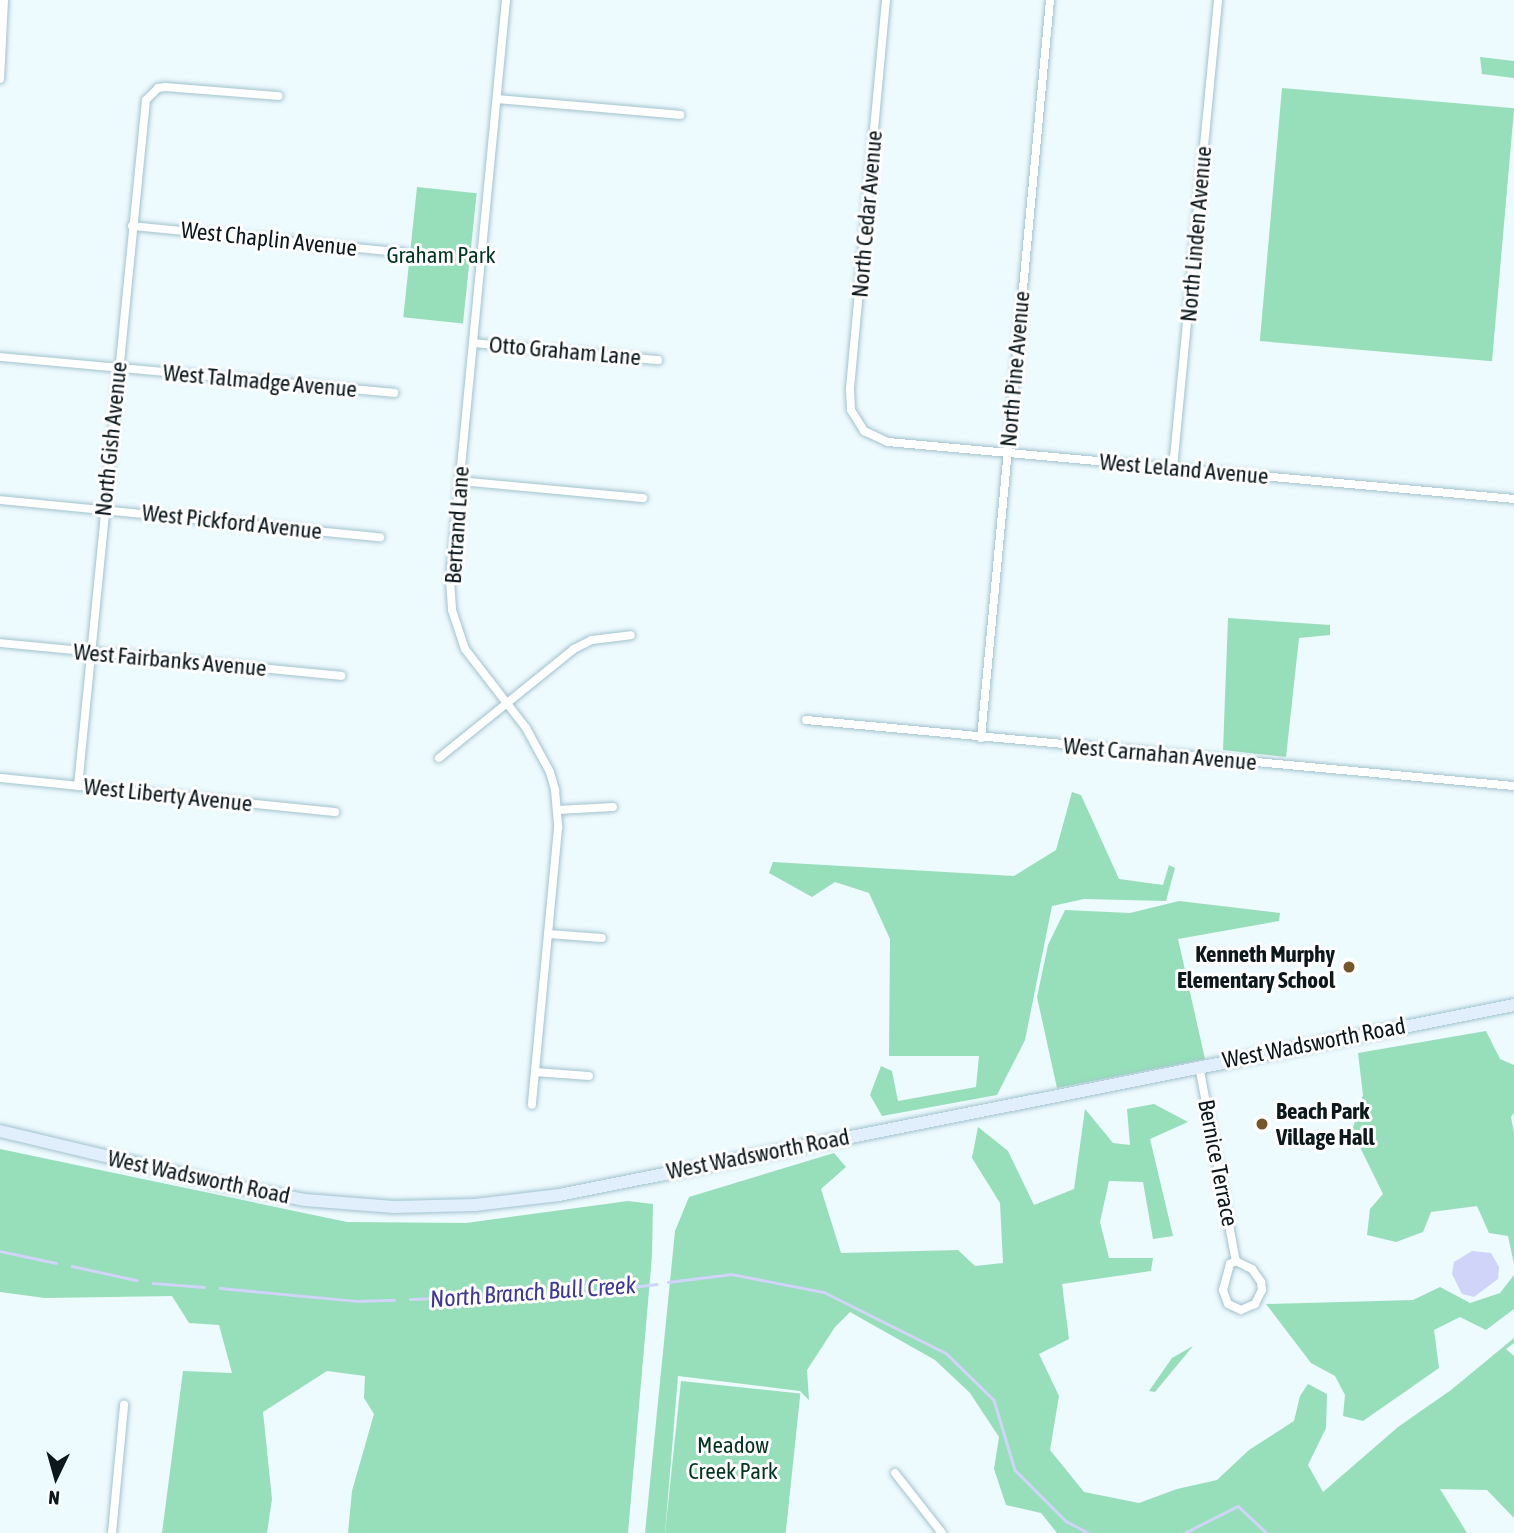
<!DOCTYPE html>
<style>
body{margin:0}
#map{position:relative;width:1514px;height:1533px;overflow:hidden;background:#edfafe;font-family:"Asap Condensed",sans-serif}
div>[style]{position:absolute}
.green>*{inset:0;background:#97deba;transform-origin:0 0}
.water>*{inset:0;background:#d0d4f8}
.stream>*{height:2.5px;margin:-1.25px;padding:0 1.25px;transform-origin:1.25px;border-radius:1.25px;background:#d0d4f8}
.roads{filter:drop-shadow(0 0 2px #a2c2cd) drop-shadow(0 0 2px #a2c2cd)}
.minor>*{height:8px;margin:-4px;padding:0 4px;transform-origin:4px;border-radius:4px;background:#fff}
.secondary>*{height:12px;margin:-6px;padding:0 6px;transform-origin:6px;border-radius:6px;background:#e1eefc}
.dots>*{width:19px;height:19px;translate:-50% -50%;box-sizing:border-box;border:4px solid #fff;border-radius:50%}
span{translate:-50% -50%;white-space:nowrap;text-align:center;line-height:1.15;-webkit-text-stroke:6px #fff;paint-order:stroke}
.street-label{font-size:23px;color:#0c181c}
.park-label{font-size:23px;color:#043522}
.poi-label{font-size:23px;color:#0c181c;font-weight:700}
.right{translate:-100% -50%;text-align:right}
.left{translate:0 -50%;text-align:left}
.water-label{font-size:24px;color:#3d3899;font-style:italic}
.north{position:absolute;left:21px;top:1442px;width:70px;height:70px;-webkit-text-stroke:5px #fff;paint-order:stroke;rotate:185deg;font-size:19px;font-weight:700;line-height:28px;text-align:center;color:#0c181c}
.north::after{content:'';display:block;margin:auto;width:24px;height:32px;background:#0c181c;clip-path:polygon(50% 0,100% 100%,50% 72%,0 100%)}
</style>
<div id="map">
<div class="green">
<div style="clip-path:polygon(1480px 57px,1514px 61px,1514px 78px,1482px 74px)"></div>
<div style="left:1282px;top:88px;width:233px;height:254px;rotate:5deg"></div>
<div style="left:417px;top:187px;width:60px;height:131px;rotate:6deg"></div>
<div style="clip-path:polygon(1228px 618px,1330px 625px,1330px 635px,1299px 638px,1286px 757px,1223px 750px)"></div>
<div style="clip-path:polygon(1072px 792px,1081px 795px,1119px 879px,1163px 885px,1169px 865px,1175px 868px,1166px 901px,1084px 899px,1052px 906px,1025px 1040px,997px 1095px,882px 1116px,870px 1095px,881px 1066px,892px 1071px,898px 1101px,976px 1087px,979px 1056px,889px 1056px,890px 939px,869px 893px,835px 882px,812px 897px,769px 873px,773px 862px,1014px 876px,1056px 850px)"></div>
<div style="clip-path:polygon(1179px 901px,1280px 913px,1279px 921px,1178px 939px,1205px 1059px,1057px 1088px,1037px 997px,1048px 945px,1065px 910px,1130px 913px)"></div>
<div style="clip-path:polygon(1486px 1031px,1500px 1059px,1514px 1065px,1514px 1113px,1511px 1117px,1514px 1133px,1514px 1264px,1508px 1236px,1489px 1233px,1477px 1206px,1431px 1212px,1423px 1232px,1396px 1242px,1367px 1235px,1370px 1209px,1383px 1194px,1352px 1131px,1363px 1095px,1358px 1053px)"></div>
<div style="clip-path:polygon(1154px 1104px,1188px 1122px,1150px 1139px,1173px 1236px,1153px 1239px,1143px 1182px,1109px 1181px,1100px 1222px,1109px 1258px,1153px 1258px,1151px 1271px,1062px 1284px,1069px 1339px,1039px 1354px,1059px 1396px,1050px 1450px,1084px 1492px,1139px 1503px,1177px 1489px,1217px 1480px,1249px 1450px,1294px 1421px,1300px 1396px,1308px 1384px,1327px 1394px,1326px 1428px,1308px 1465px,1323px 1492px,1398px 1427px,1451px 1390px,1514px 1338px,1514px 1343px,1506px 1349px,1514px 1356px,1514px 1518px,1487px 1490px,1440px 1489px,1467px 1533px,1057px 1533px,1041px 1513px,1006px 1505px,994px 1469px,999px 1437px,970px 1393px,935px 1360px,850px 1312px,835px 1327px,807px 1370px,809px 1400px,800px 1391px,678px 1376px,665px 1533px,645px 1533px,675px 1231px,689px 1197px,834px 1153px,846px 1167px,821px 1189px,841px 1253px,958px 1250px,975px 1266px,1003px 1263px,1000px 1203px,972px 1158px,978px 1127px,1008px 1151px,1034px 1205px,1074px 1189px,1085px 1109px,1113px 1143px,1130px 1145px,1127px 1109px)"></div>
<div style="clip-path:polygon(0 1149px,347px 1222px,466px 1223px,628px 1201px,653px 1204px,652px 1256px,628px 1533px,348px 1533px,352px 1491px,374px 1414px,364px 1398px,365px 1376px,327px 1371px,263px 1412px,272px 1499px,267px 1533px,162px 1533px,183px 1371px,232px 1373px,219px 1325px,189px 1323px,172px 1296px,45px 1298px,0 1292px)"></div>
<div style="clip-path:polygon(1514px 1275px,1514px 1309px,1486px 1330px,1460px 1317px,1434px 1330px,1439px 1368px,1363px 1421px,1343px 1416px,1345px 1395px,1335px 1376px,1311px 1363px,1266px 1304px,1413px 1300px,1440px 1287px,1470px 1303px,1500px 1293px)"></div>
<div style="clip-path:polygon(1193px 1346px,1155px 1392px,1149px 1391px,1172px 1358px)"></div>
<div style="left:681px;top:1381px;width:120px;height:153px;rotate:6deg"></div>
</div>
<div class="water">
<div style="clip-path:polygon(1472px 1251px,1491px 1253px,1499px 1267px,1498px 1279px,1474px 1297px,1462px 1294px,1452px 1274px,1454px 1262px)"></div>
</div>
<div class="stream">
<div style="left:0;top:1251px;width:57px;rotate:12.1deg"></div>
<div style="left:72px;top:1266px;width:66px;rotate:12.3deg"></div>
<div style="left:668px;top:1282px;width:64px;rotate:-7.2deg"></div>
<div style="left:731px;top:1274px;width:95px;rotate:11deg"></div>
<div style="left:824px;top:1292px;width:136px;rotate:26.6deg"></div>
<div style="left:946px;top:1353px;width:67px;rotate:44.4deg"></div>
<div style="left:994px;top:1400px;width:73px;rotate:73.3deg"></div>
<div style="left:1015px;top:1470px;width:72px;rotate:45deg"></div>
<div style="left:1066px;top:1521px;width:26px;rotate:28deg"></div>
<div style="left:153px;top:1283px;width:51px;rotate:4.5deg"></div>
<div style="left:220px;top:1288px;width:139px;rotate:5.4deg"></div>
<div style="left:358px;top:1301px;width:36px;rotate:-2deg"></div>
<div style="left:410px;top:1299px;width:173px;rotate:-2deg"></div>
<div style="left:583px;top:1293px;width:74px;rotate:-7deg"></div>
<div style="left:1184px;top:1533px;width:60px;rotate:-26.6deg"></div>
<div style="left:1238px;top:1506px;width:40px;rotate:43deg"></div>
</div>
<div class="roads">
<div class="minor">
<div style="left:506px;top:0;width:583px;rotate:95.51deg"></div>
<div style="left:450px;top:580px;width:30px;rotate:86deg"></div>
<div style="left:452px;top:610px;width:41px;rotate:71.6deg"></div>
<div style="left:465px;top:649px;width:100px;rotate:52.3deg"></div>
<div style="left:526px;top:728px;width:50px;rotate:61.4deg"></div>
<div style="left:550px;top:772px;width:19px;rotate:74deg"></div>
<div style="left:555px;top:790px;width:38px;rotate:85deg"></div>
<div style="left:558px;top:828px;width:278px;rotate:95.4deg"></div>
<div style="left:886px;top:0;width:392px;rotate:95.3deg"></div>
<div style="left:850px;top:390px;width:20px;rotate:87deg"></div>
<div style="left:851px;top:410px;width:25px;rotate:58deg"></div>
<div style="left:864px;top:431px;width:26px;rotate:25deg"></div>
<div style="left:888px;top:442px;width:629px;rotate:5.2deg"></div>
<div style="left:0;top:79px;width:79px;rotate:-87.1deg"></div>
<div style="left:498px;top:99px;width:183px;rotate:5deg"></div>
<div style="left:132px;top:226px;width:274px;rotate:5.6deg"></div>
<div style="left:473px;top:343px;width:186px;rotate:5.3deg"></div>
<div style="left:0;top:357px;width:396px;rotate:5.2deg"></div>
<div style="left:1173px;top:468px;width:470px;rotate:-84.5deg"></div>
<div style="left:459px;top:481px;width:185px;rotate:5.3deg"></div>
<div style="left:0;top:500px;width:382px;rotate:5.6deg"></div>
<div style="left:0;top:643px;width:343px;rotate:5.5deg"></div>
<div style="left:806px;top:720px;width:711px;rotate:5.33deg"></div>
<div style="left:981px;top:738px;width:741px;rotate:-84.66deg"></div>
<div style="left:439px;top:758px;width:174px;rotate:-38.9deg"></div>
<div style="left:574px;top:649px;width:20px;rotate:-27deg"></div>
<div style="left:592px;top:640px;width:39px;rotate:-7deg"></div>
<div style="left:0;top:778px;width:337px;rotate:5.8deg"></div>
<div style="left:78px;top:786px;width:689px;rotate:-84.34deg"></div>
<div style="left:146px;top:100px;width:17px;rotate:-45deg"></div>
<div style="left:158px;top:88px;width:8px;rotate:-7deg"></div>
<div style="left:166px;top:87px;width:113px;rotate:4.6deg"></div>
<div style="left:558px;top:810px;width:55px;rotate:-3.1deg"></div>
<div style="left:548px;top:934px;width:54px;rotate:4.2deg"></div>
<div style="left:1199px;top:1066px;width:198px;rotate:79.3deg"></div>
<div style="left:535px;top:1072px;width:54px;rotate:4.2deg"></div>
<div style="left:1236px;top:1261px;width:18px;rotate:27deg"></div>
<div style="left:1252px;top:1269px;width:16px;rotate:55deg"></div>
<div style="left:1261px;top:1282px;width:8px;rotate:83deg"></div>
<div style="left:1262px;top:1290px;width:16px;rotate:117deg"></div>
<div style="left:1255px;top:1304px;width:15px;rotate:157deg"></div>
<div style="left:1241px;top:1310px;width:14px;rotate:-155deg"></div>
<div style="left:1228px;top:1304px;width:15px;rotate:-110deg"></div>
<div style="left:1223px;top:1290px;width:27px;rotate:-75deg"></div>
<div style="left:1230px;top:1264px;width:7px;rotate:-27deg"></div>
<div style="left:895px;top:1473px;width:76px;rotate:51.9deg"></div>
<div style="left:112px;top:1533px;width:129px;rotate:-84.6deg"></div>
</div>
<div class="secondary">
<div style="left:0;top:1131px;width:228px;rotate:13.4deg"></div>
<div style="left:222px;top:1184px;width:85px;rotate:10.9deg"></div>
<div style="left:305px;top:1200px;width:89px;rotate:4.5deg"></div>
<div style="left:394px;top:1207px;width:81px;rotate:-1.4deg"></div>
<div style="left:475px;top:1205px;width:85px;rotate:-6.8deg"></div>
<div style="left:559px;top:1195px;width:974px;rotate:-11.25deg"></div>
</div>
</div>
<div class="dots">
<div style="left:1349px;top:967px;background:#75562b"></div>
<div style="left:1262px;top:1124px;background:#75562b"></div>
</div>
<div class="street-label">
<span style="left:867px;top:214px;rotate:-85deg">North Cedar Avenue</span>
<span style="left:1196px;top:234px;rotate:-85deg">North Linden Avenue</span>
<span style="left:269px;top:239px;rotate:6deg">West Chaplin Avenue</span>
<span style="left:565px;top:351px;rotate:5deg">Otto Graham Lane</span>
<span style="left:1015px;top:369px;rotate:-85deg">North Pine Avenue</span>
<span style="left:260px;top:381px;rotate:5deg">West Talmadge Avenue</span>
<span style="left:111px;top:439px;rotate:-84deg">North Gish Avenue</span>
<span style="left:1184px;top:469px;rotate:5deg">West Leland Avenue</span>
<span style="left:232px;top:522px;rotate:6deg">West Pickford Avenue</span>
<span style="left:457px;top:525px;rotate:-86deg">Bertrand Lane</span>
<span style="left:170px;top:660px;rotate:5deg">West Fairbanks Avenue</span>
<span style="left:1160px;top:754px;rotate:5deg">West Carnahan Avenue</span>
<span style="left:168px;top:795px;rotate:6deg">West Liberty Avenue</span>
<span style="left:1314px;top:1043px;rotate:-11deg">West Wadsworth Road</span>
<span style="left:758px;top:1154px;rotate:-11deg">West Wadsworth Road</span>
<span style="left:1218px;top:1163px;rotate:79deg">Bernice Terrace</span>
<span style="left:199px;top:1177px;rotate:12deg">West Wadsworth Road</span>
</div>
<div class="park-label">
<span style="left:441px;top:255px">Graham Park</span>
<span style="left:733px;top:1458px">Meadow<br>Creek Park</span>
</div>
<div class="poi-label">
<span class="right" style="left:1335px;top:967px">Kenneth Murphy<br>Elementary School</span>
<span class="left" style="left:1276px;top:1124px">Beach Park<br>Village Hall</span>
</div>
<div class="water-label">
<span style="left:533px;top:1292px;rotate:-4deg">North Branch Bull Creek</span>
</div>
<div class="north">N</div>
</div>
